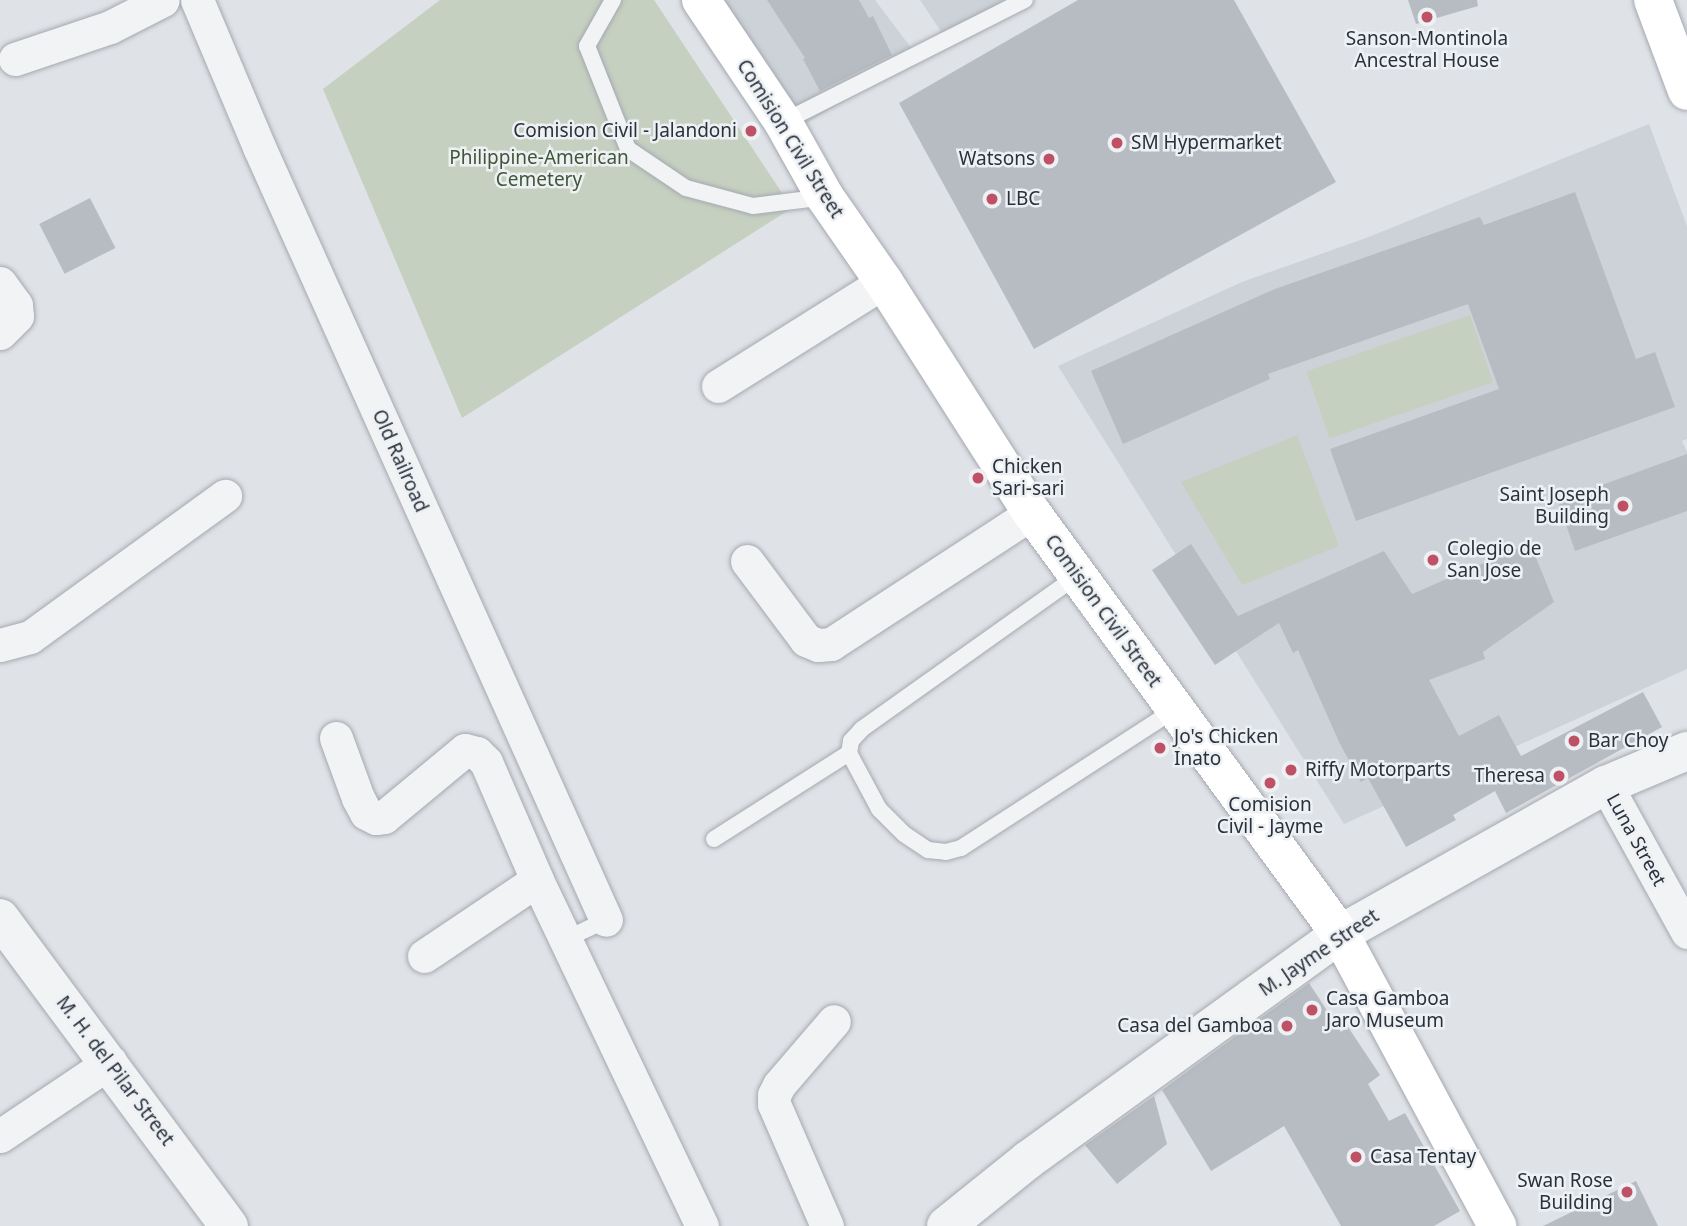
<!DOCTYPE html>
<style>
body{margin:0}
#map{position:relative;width:1687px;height:1226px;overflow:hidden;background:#dfe2e7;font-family:"Noto Sans",sans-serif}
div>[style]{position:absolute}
.built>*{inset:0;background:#cdd2d8}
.green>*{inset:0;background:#c5d0c1;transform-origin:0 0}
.building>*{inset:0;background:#b7bcc3;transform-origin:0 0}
.roads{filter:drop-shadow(0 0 2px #a5a9b0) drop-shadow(0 0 2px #a5a9b0)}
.service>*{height:16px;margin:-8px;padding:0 8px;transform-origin:8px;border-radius:8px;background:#f1f3f5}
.minor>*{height:33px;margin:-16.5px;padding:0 16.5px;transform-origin:16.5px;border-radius:16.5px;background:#f1f3f5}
.tertiary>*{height:38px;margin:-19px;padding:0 19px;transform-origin:19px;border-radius:19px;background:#f1f3f5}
.secondary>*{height:38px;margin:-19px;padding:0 19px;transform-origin:19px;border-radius:19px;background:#fff}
.primary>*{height:38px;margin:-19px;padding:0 19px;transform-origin:19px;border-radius:19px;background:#fff}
.dots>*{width:19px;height:19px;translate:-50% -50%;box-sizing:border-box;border:4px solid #eef1f4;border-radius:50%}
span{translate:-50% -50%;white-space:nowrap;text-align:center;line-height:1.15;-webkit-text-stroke:5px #eef1f4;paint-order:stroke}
.poi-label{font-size:19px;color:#2a313c}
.right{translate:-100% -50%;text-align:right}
.left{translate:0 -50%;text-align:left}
.street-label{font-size:19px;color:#2a313c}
.park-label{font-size:19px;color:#3f5639}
</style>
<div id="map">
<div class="built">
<div style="clip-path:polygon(721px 0,875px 0,918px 57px,805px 124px)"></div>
<div style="clip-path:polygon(920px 0,1006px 0,946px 39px)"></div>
<div style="clip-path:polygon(1649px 124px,1687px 226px,1687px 439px,1682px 441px,1687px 452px,1687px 669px,1344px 824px,1058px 366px,1242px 282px,1366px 238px)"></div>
</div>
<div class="green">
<div style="clip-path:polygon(440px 0,654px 0,792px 208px,462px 418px,323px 89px)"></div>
<div style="left:1470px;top:315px;width:71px;height:173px;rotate:71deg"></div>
<div style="clip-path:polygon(1297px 435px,1339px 546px,1242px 585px,1181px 482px)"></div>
</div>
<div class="building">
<div style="clip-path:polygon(767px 0,859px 0,869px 18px,873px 16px,892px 55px,820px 91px,803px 59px,805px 58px)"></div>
<div style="clip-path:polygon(1078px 0,1234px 0,1336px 182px,1034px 349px,899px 103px)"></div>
<div style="clip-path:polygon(1408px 0,1477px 0,1478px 6px,1416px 24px)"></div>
<div style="clip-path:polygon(1575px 192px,1636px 359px,1655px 352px,1675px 407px,1356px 521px,1330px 449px,1499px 389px,1468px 304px,1268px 374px,1270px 379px,1123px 444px,1091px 371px,1275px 289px,1480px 217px,1484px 225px)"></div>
<div style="left:90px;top:198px;width:56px;height:57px;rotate:63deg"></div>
<div style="clip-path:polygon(1687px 454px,1687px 511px,1575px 551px,1558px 501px)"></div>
<div style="clip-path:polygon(1530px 543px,1554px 602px,1483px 652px,1485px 659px,1429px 680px,1459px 736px,1499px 715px,1521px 756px,1643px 692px,1662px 727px,1506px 813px,1495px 791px,1453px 815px,1456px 820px,1406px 847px,1368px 778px,1361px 782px,1340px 744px,1298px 650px,1293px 653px,1279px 623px,1215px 665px,1152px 570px,1191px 544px,1238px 616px,1384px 551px,1412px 594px)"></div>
<div style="clip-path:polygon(1309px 983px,1341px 1032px,1348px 1027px,1380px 1075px,1368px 1084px,1389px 1121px,1405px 1113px,1460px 1211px,1434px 1226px,1341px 1226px,1284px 1126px,1211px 1171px,1162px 1090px)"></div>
<div style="clip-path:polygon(1154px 1096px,1167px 1144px,1117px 1184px,1085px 1145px)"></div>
<div style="clip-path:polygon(1636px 1181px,1658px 1226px,1543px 1226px)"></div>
</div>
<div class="roads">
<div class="service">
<div style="left:613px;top:0;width:53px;rotate:119.5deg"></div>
<div style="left:587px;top:46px;width:111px;rotate:68.3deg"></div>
<div style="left:628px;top:149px;width:70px;rotate:33.9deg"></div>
<div style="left:686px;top:188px;width:69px;rotate:15deg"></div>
<div style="left:753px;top:206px;width:73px;rotate:-7.1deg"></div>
<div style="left:783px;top:122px;width:271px;rotate:-26.8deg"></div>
<div style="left:1077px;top:576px;width:264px;rotate:144.6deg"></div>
<div style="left:862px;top:729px;width:16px;rotate:133deg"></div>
<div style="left:851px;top:741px;width:12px;rotate:99deg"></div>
<div style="left:849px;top:753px;width:64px;rotate:61.8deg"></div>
<div style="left:879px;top:809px;width:35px;rotate:45deg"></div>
<div style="left:904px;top:834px;width:29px;rotate:34deg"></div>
<div style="left:928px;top:850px;width:18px;rotate:6deg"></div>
<div style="left:946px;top:852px;width:16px;rotate:-15deg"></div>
<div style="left:961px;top:848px;width:254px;rotate:-32.9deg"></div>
<div style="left:714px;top:839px;width:160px;rotate:-32.5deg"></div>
<div style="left:566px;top:939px;width:44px;rotate:-25.4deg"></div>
</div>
<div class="minor">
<div style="left:197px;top:0;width:160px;rotate:67.1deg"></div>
<div style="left:259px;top:147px;width:847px;rotate:65.82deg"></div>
<div style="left:15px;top:59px;width:100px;rotate:-18.6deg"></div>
<div style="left:110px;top:27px;width:59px;rotate:-27deg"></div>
<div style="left:0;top:283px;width:27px;rotate:54deg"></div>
<div style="left:16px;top:305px;width:11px;rotate:85deg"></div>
<div style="left:17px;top:316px;width:24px;rotate:135deg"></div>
<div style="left:718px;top:386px;width:196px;rotate:-32.1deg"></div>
<div style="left:747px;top:561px;width:99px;rotate:53.2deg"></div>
<div style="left:806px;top:640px;width:13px;rotate:23deg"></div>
<div style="left:818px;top:645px;width:13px;rotate:-4deg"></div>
<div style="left:831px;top:644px;width:240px;rotate:-33.1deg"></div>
<div style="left:0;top:645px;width:31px;rotate:-15deg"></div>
<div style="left:30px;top:637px;width:241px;rotate:-35.9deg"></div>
<div style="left:336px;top:738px;width:64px;rotate:69.9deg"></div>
<div style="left:358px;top:798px;width:17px;rotate:62deg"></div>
<div style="left:366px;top:813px;width:11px;rotate:27deg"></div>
<div style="left:376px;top:818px;width:8px;rotate:-7deg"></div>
<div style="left:384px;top:817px;width:105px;rotate:-39.6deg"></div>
<div style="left:465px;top:750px;width:12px;rotate:14deg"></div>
<div style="left:477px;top:753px;width:13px;rotate:45deg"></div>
<div style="left:486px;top:762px;width:129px;rotate:66.6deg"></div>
<div style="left:537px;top:880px;width:383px;rotate:64.5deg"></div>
<div style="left:1606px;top:785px;width:168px;rotate:61.1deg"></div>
<div style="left:424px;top:956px;width:136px;rotate:-33.9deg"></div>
<div style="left:0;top:1136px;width:133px;rotate:-33.9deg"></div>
<div style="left:827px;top:1226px;width:133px;rotate:-113.5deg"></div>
<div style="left:774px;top:1104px;width:9px;rotate:-90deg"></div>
<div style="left:774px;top:1095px;width:11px;rotate:-63deg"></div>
<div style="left:779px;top:1085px;width:84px;rotate:-49.3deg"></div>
</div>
<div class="tertiary">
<div style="left:0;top:918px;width:384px;rotate:53.4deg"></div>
<div style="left:946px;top:1226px;width:105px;rotate:-38.8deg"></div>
<div style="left:1028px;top:1160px;width:385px;rotate:-35.9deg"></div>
<div style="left:1340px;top:934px;width:305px;rotate:-29.3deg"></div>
<div style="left:1606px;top:785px;width:88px;rotate:-22.8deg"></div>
</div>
<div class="secondary">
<div style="left:701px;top:0;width:147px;rotate:56.1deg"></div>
<div style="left:783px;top:122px;width:86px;rotate:60.8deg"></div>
<div style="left:825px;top:197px;width:103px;rotate:55.2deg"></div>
<div style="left:884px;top:282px;width:274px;rotate:57.4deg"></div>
<div style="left:1032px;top:513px;width:522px;rotate:53.81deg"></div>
<div style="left:1340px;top:934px;width:332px;rotate:61.7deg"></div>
</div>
<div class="primary">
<div style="left:1653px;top:0;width:97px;rotate:69.5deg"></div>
</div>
</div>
<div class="dots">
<div style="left:1427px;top:17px;background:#be5166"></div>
<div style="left:751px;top:131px;background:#be5166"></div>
<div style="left:1117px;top:143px;background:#be5166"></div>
<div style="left:1049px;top:159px;background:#be5166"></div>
<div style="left:992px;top:199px;background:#be5166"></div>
<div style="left:978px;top:478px;background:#be5166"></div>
<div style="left:1623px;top:506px;background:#be5166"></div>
<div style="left:1433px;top:560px;background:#be5166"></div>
<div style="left:1574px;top:741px;background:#be5166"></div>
<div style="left:1160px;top:748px;background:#be5166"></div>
<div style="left:1291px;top:770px;background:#be5166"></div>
<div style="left:1559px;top:776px;background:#be5166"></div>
<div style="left:1270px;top:783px;background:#be5166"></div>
<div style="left:1312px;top:1010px;background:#be5166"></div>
<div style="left:1287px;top:1026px;background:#be5166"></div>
<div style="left:1356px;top:1157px;background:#be5166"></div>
<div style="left:1627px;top:1192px;background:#be5166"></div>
</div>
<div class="poi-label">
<span style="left:1427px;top:50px">Sanson-Montinola<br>Ancestral House</span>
<span class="right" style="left:737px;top:131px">Comision Civil - Jalandoni</span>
<span class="left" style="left:1131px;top:143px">SM Hypermarket</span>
<span class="right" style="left:1035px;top:159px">Watsons</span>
<span class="left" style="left:1006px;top:199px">LBC</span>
<span class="left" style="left:992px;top:478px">Chicken<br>Sari-sari</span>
<span class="right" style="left:1609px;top:506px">Saint Joseph<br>Building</span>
<span class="left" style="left:1447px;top:560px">Colegio de<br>San Jose</span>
<span class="left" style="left:1174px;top:748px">Jo's Chicken<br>Inato</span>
<span class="left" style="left:1588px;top:741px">Bar Choy</span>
<span class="left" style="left:1305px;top:770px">Riffy Motorparts</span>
<span class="right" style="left:1545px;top:776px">Theresa</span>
<span style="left:1270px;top:816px">Comision<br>Civil - Jayme</span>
<span class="left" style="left:1326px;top:1010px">Casa Gamboa<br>Jaro Museum</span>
<span class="right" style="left:1273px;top:1026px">Casa del Gamboa</span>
<span class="left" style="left:1370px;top:1157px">Casa Tentay</span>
<span class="right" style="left:1613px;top:1192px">Swan Rose<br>Building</span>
</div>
<div class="street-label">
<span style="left:790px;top:139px;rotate:58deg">Comision Civil Street</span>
<span style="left:400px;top:461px;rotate:66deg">Old Railroad</span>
<span style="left:1103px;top:611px;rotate:54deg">Comision Civil Street</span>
<span style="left:1636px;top:840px;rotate:61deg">Luna Street</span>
<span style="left:1319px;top:953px;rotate:-34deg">M. Jayme Street</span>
<span style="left:115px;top:1071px;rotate:53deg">M. H. del Pilar Street</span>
</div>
<div class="park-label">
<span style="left:539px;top:169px">Philippine-American<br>Cemetery</span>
</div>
</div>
